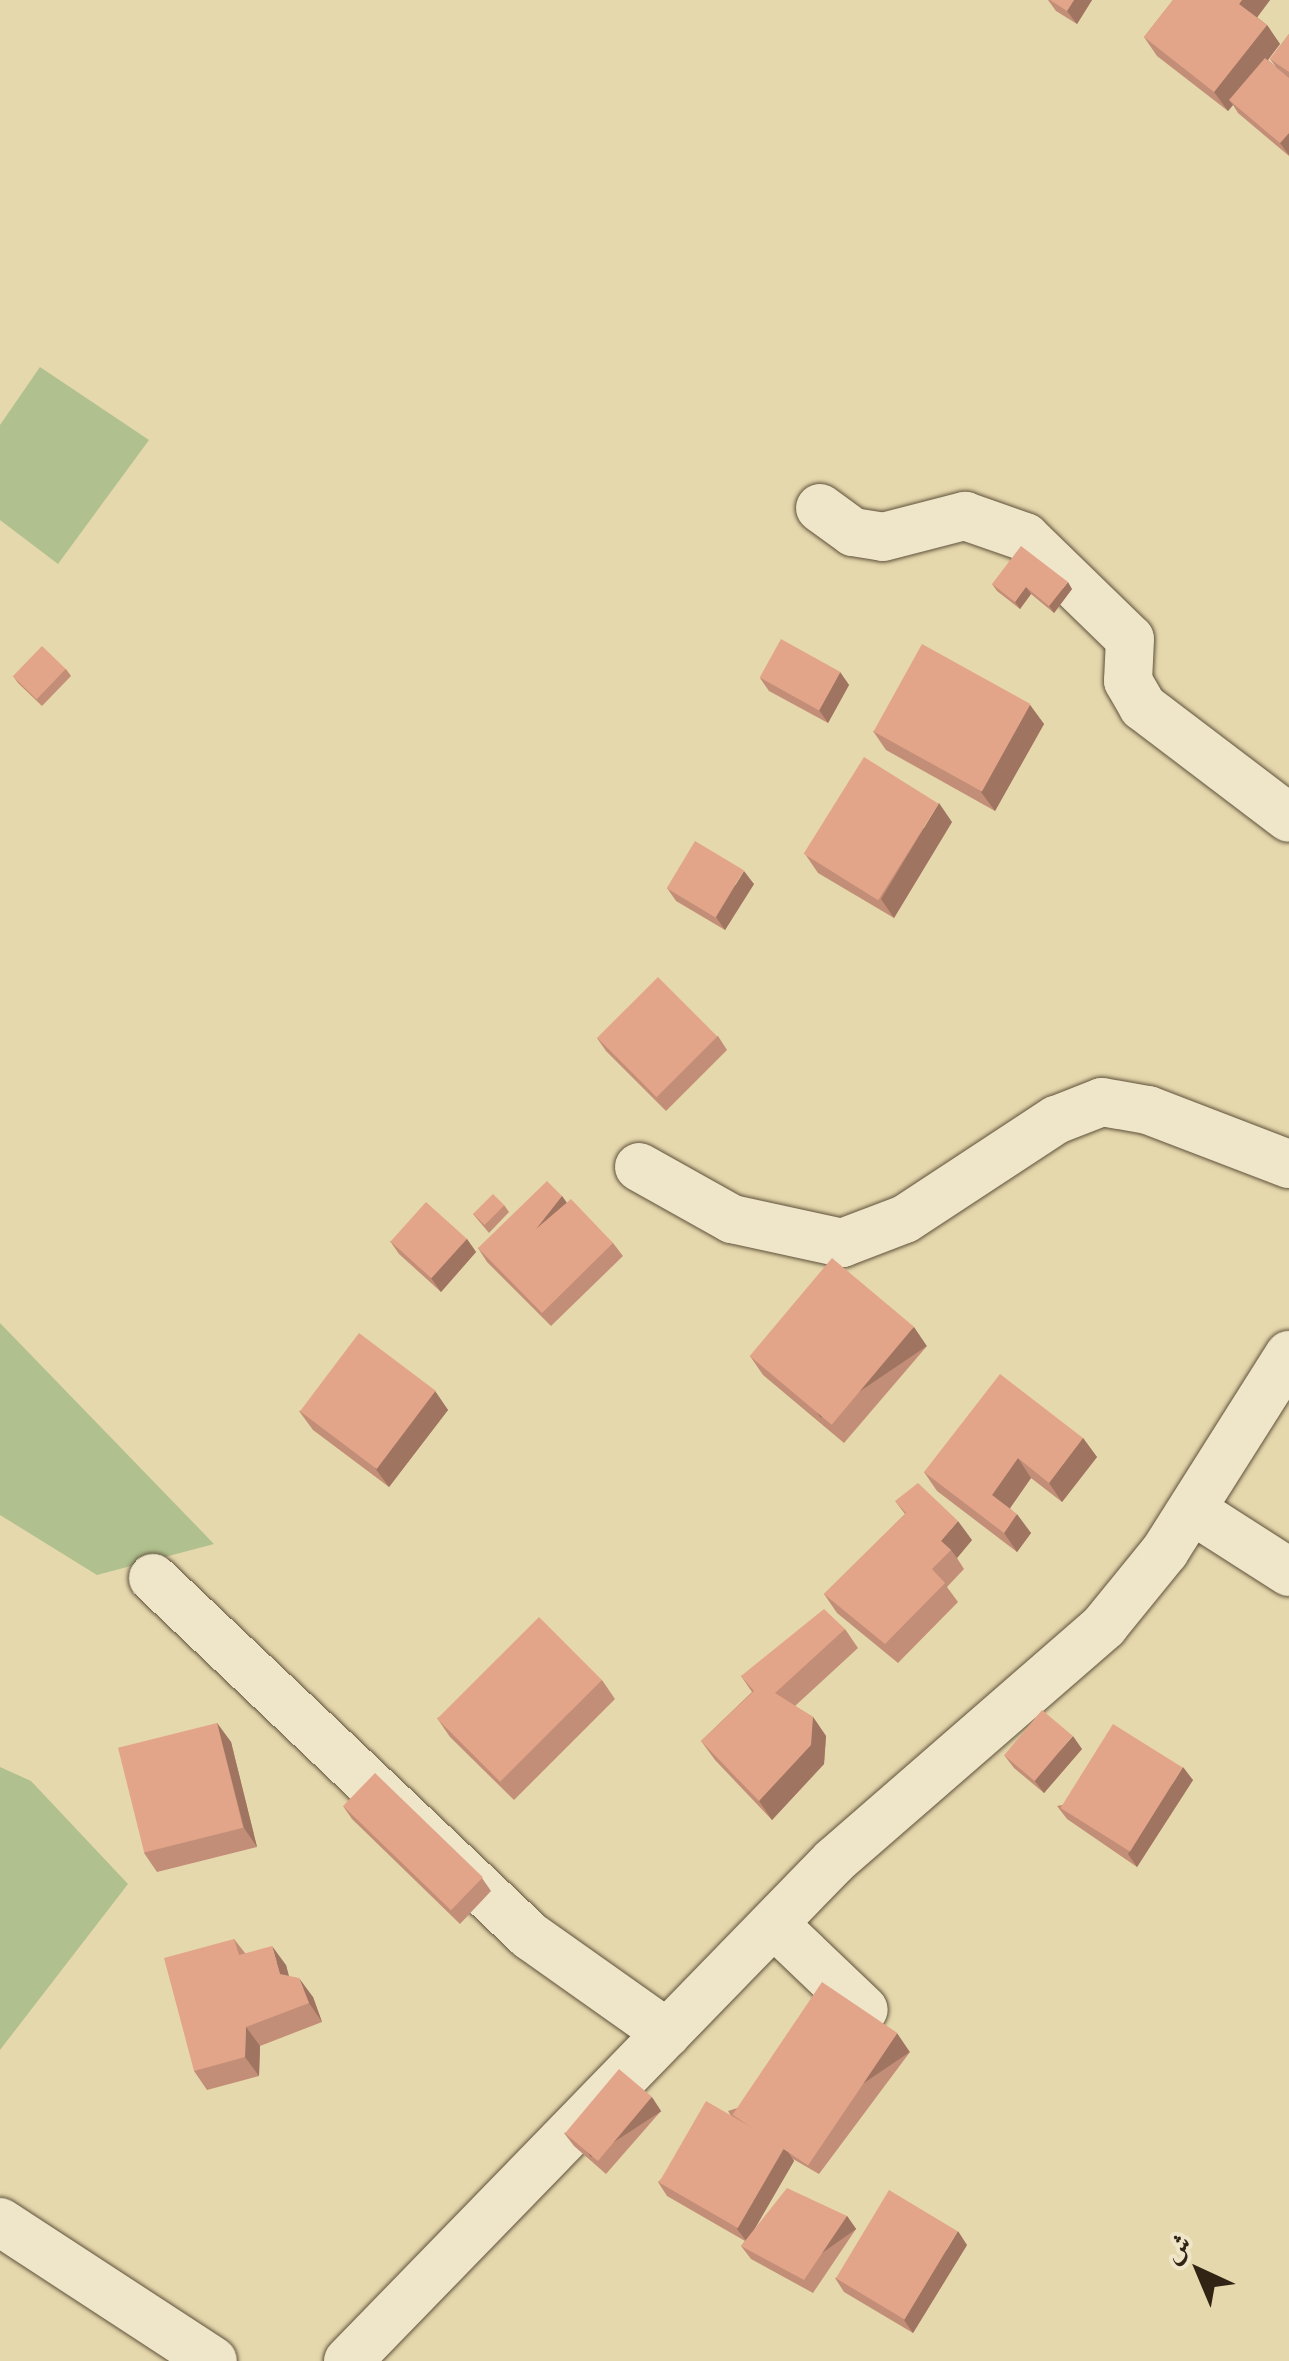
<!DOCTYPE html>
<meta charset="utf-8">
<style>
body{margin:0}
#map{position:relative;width:1289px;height:2361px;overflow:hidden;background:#e6d8ad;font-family:"IM FELL Double Pica",Amiri,serif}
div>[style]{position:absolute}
.green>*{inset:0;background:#b0c08e}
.roads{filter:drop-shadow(0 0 2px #5e513a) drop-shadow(0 0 2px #5e513a)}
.minor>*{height:48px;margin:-24px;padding:0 24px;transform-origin:24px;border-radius:24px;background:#efe6ca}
.wall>*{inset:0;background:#c38e77}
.shaded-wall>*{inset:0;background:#9f7461;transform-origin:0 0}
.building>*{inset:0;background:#e3a58a;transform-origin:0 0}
span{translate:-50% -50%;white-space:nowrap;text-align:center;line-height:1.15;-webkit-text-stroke:8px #efe6ca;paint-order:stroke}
.north{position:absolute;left:1149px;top:2221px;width:100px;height:100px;-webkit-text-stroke:8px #efe6ca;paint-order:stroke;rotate:316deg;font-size:28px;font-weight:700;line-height:40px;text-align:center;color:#312414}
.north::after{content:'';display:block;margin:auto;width:35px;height:45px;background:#312414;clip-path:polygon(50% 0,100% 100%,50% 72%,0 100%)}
</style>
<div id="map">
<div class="green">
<div style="clip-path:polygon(40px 367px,149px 440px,58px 564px,0 520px,0 425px)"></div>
<div style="clip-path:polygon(0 1323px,214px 1544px,97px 1575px,0 1515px)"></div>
<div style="clip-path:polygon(0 1767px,31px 1781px,128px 1884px,0 2050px)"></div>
</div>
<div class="roads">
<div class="minor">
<div style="left:820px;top:508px;width:41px;rotate:36deg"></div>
<div style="left:853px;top:532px;width:30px;rotate:9deg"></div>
<div style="left:883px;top:537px;width:85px;rotate:-14.4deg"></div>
<div style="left:965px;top:516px;width:64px;rotate:19.3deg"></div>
<div style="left:1025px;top:537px;width:146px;rotate:44.2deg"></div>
<div style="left:1130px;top:639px;width:42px;rotate:92.7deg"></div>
<div style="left:1128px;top:681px;width:30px;rotate:60deg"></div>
<div style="left:1143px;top:707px;width:183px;rotate:37.2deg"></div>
<div style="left:639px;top:1167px;width:107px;rotate:29.2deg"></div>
<div style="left:732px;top:1219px;width:113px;rotate:12.3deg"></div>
<div style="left:842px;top:1243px;width:67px;rotate:-20.9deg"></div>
<div style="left:905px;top:1219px;width:181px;rotate:-33.3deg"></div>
<div style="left:1056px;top:1120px;width:49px;rotate:-21.4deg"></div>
<div style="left:1102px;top:1102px;width:47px;rotate:9.9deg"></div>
<div style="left:1148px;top:1110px;width:151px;rotate:21deg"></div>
<div style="left:1192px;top:1510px;width:115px;rotate:32.6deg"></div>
<div style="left:153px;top:1578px;width:520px;rotate:43.52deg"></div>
<div style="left:530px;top:1936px;width:168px;rotate:35.3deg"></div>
<div style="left:774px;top:1924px;width:124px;rotate:43.7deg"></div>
<div style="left:0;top:2222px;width:254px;rotate:33.1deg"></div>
<div style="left:348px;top:2361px;width:697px;rotate:-45.81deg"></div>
<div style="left:834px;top:1861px;width:358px;rotate:-41deg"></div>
<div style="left:1104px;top:1626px;width:97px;rotate:-50.9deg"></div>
<div style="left:1165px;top:1551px;width:232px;rotate:-57.7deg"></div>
</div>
</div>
<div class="wall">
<div style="clip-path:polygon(1048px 0,1092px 0,1077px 24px,1056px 11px)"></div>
<div style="clip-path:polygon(1173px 0,1270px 0,1257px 17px,1267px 25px,1280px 44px,1268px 60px,1276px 67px,1270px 59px,1289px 34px,1289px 156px,1238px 113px,1233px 105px,1228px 111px,1157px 56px,1144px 37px)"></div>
<div style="clip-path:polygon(992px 584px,1072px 589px,1054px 613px,1031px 594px,1020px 609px,997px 591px)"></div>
<div style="clip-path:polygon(66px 669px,71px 676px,42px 706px,18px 683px,13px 676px)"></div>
<div style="clip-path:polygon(840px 672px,849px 685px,828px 723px,769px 691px,760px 678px)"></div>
<div style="clip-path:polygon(1030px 705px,1044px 724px,995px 811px,886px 750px,873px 731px)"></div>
<div style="clip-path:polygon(952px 822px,894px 918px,818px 873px,805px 854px)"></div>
<div style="clip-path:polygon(754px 884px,725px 930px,676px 901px,667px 888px)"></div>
<div style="clip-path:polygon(718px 1036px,727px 1050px,666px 1111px,606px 1051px,597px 1038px)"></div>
<div style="clip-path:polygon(562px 1196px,567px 1203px,613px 1243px,623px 1256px,551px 1326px,487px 1262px,478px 1248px)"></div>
<div style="clip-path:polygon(504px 1205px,509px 1212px,489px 1233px,473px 1214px)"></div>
<div style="clip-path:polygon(467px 1239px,476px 1252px,441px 1292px,399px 1254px,390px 1241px)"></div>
<div style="clip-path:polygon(927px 1346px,844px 1443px,763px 1375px,750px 1356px)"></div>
<div style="clip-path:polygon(435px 1391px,448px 1410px,389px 1487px,313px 1430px,299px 1411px)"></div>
<div style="clip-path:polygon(1083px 1438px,1097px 1457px,1062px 1502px,1031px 1478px,1010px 1508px,1031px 1533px,1017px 1552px,937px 1491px,924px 1472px)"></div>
<div style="clip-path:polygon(895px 1501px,972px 1540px,957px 1558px,964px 1569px,947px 1587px,958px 1602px,898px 1663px,837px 1613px,824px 1594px,905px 1514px)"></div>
<div style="clip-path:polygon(845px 1629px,858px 1648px,795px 1706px,813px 1717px,826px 1736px,824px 1764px,772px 1820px,715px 1760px,701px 1741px,752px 1692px,741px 1676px)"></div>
<div style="clip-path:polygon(602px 1680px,615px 1699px,514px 1800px,450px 1737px,437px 1718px)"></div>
<div style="clip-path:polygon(217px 1723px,231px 1742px,257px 1847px,157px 1872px,144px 1853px)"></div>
<div style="clip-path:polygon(1082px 1749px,1044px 1793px,1014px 1768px,1004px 1755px)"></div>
<div style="clip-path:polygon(1193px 1780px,1137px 1867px,1067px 1819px,1057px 1806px)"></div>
<div style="clip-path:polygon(343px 1806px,482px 1878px,491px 1891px,460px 1924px,352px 1819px)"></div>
<div style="clip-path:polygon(234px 1939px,245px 1953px,286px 1965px,289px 1976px,313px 1997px,322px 2022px,260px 2046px,259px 2076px,207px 2090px,194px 2071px)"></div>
<div style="clip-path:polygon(910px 2052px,819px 2174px,793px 2159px,794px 2161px,754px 2230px,847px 2216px,856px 2229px,813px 2293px,751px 2259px,741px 2246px,745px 2241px,667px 2196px,658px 2182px,731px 2116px,728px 2111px)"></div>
<div style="clip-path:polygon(661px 2111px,606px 2174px,574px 2146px,564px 2133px)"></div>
<div style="clip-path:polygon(967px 2245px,913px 2333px,844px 2292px,835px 2278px)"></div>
</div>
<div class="shaded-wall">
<div style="clip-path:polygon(1074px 0,1092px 0,1077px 24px,1067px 11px)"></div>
<div style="clip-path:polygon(1242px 0,1270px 0,1253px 23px,1239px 4px)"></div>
<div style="clip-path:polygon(1267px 25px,1280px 44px,1234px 104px,1229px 100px,1233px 105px,1228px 111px,1214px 92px)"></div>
<div style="clip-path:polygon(1289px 133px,1289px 155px,1280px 143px)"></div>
<div style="clip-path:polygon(1068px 582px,1072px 589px,1054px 613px,1049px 606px)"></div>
<div style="clip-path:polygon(1026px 587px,1031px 594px,1020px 609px,1015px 602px)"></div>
<div style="clip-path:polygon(840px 672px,849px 685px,828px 723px,819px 710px)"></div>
<div style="clip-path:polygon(1030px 705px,1044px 724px,995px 811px,981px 792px)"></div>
<div style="clip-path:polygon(939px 803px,952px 822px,894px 918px,881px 899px)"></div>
<div style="clip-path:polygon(744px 871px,754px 884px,725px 930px,716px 917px)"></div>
<div style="clip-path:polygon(562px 1196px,571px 1209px,536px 1229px)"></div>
<div style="clip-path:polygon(467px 1239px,476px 1252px,441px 1292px,431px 1278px)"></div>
<div style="left:914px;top:1327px;width:23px;height:128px;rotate:56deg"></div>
<div style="clip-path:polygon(435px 1391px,448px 1410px,389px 1487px,375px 1468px)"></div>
<div style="clip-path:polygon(1083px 1438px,1097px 1457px,1062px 1502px,1049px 1483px)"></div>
<div style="clip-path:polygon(1018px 1458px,1031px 1478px,1006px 1514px,992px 1495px)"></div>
<div style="clip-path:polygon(1017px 1514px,1031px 1533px,1017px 1552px,1004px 1533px)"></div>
<div style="clip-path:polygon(958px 1521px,972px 1540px,957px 1558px,951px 1550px,941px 1541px)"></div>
<div style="clip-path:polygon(813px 1717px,826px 1736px,824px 1764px,772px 1820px,759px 1801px)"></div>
<div style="clip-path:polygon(217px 1723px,231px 1742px,257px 1847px,244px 1828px)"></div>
<div style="clip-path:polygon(1073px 1736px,1082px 1749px,1044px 1793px,1034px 1780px)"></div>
<div style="clip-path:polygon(1183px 1767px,1193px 1780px,1137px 1867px,1128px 1854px)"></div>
<div style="clip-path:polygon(272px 1946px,286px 1965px,293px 1993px,280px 1974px)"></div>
<div style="clip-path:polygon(299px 1978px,313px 1997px,322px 2022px,309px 2003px)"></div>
<div style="clip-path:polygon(246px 2027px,260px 2046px,259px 2076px,245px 2057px)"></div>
<div style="left:897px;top:2033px;width:23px;height:151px;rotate:56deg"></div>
<div style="left:652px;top:2097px;width:17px;height:84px;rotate:57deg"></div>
<div style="clip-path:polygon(785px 2147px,794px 2161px,747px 2242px,737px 2229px)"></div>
<div style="left:847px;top:2216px;width:16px;height:77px;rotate:55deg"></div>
<div style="clip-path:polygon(958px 2231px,967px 2245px,913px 2333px,904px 2320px)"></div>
</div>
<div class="building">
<div style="clip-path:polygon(1050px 0,1074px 0,1067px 11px)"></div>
<div style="clip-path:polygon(1173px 0,1242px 0,1239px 4px,1267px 25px,1214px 92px,1144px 37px)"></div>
<div style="clip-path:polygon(1289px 34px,1289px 72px,1270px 59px)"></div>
<div style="clip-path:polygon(1265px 58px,1289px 78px,1289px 133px,1280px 143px,1229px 100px)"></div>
<div style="clip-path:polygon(1021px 546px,1068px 582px,1049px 606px,1026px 587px,1015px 602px,992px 584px)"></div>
<div style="left:781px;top:639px;width:68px;height:44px;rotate:29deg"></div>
<div style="left:922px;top:644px;width:124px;height:100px;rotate:29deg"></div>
<div style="left:42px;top:646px;width:33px;height:42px;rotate:44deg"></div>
<div style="left:864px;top:757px;width:88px;height:114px;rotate:32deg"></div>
<div style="left:695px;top:841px;width:57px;height:55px;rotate:31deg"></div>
<div style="left:658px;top:977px;width:84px;height:86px;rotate:45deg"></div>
<div style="clip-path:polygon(547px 1181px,562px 1196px,536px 1229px,571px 1199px,613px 1243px,542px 1313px,478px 1248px)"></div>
<div style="left:493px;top:1194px;width:16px;height:28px;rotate:45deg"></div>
<div style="left:426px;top:1202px;width:55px;height:53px;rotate:42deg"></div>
<div style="left:832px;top:1258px;width:107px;height:128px;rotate:40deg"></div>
<div style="left:359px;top:1333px;width:96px;height:98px;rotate:37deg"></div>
<div style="clip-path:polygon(1000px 1374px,1083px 1438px,1049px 1483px,1018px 1458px,992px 1495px,1017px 1514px,1004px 1533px,924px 1472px)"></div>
<div style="clip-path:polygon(918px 1483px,958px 1521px,941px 1541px,951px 1550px,932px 1569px,945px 1583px,885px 1644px,824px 1594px,906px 1513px,895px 1501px)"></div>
<div style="clip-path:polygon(824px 1609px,845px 1629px,775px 1693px,813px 1717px,811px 1745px,759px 1801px,701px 1741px,754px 1691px,741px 1676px)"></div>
<div style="left:539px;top:1617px;width:89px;height:144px;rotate:45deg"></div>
<div style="left:1042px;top:1710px;width:40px;height:59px;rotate:40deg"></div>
<div style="left:217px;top:1723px;width:108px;height:102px;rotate:76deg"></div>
<div style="left:1113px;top:1724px;width:82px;height:99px;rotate:32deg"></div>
<div style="left:375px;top:1773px;width:150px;height:46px;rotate:44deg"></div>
<div style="clip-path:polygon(234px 1939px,239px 1955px,272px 1946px,280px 1974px,299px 1978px,309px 2003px,246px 2027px,245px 2057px,194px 2071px,164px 1958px)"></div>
<div style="left:822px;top:1982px;width:91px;height:160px;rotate:34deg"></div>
<div style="left:619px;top:2069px;width:43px;height:84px;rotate:40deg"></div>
<div style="left:706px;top:2101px;width:91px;height:94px;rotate:30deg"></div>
<div style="clip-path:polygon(787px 2188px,847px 2216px,804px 2280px,741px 2246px)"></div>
<div style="left:889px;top:2190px;width:80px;height:103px;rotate:31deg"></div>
</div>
<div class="north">ش</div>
</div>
